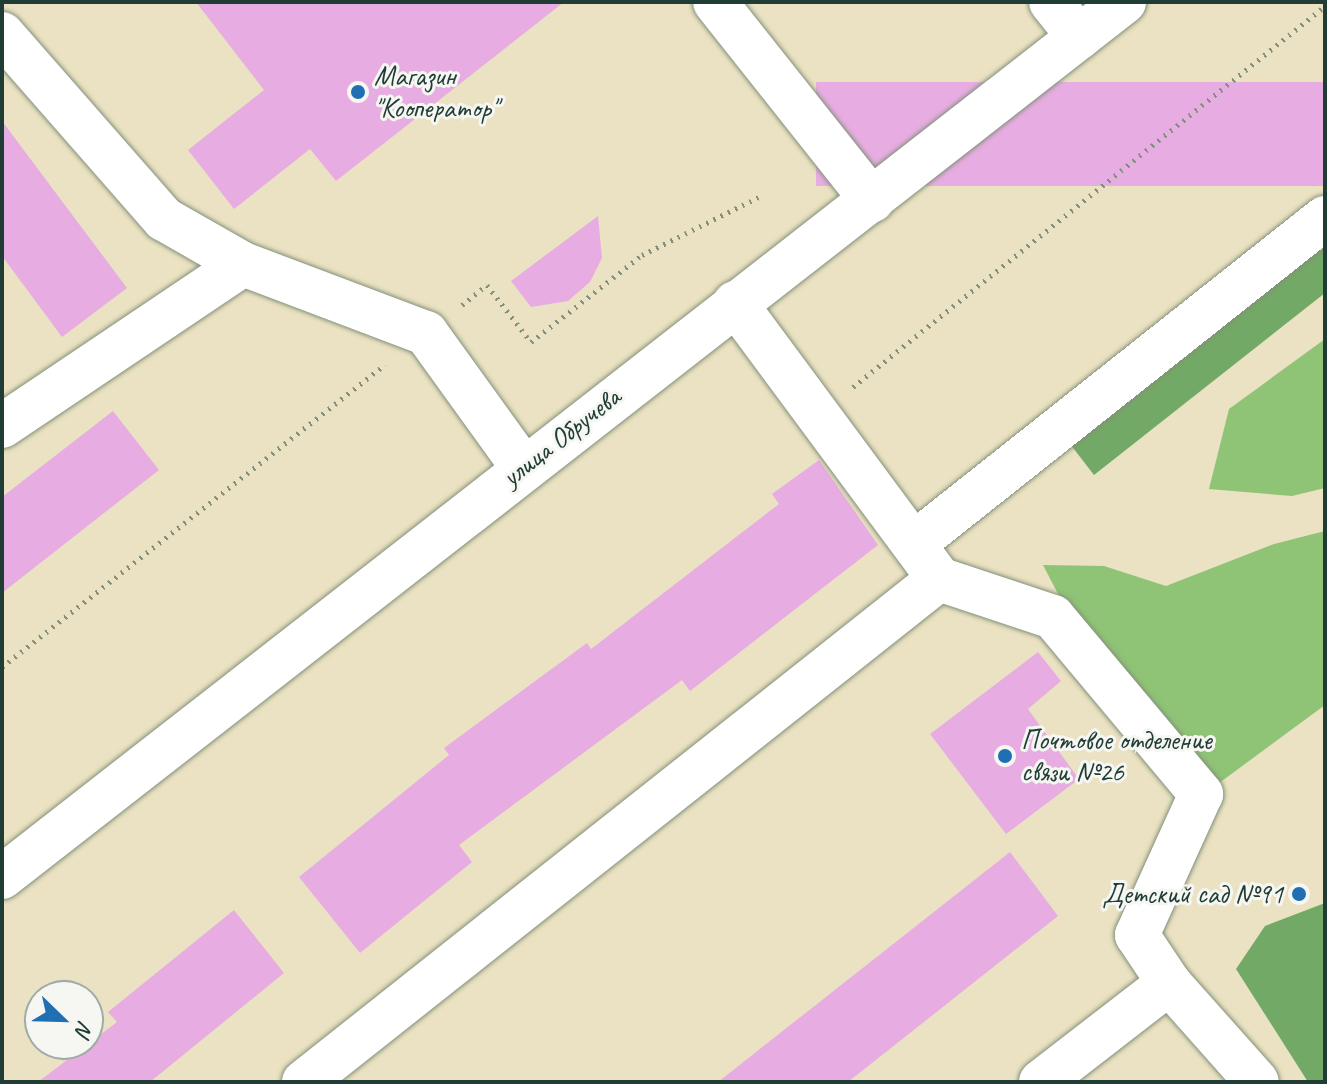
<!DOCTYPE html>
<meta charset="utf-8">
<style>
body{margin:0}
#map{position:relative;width:1327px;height:1084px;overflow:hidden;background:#eae2c2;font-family:Caveat,sans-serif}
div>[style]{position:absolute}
.green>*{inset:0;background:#8fc375}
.forest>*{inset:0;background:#73a966}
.building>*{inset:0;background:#e7ade2;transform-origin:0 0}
.path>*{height:5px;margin-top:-2.5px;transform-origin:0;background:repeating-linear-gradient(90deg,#84907b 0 2px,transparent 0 8px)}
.roads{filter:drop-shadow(0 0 2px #84907b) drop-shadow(0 0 2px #84907b)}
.minor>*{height:44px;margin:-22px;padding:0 22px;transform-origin:22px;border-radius:22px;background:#fff}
.major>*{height:44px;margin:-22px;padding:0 22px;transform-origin:22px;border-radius:22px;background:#fff}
.dots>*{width:22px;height:22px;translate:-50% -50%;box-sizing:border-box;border:4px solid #f6f6f2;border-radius:50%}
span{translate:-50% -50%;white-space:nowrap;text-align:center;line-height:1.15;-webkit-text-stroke:6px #f6f6f2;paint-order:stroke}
.poi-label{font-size:28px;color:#1f3d34}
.left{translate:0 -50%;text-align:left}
.right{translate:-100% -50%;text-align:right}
.street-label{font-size:28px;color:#1f3d34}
.frame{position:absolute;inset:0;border:4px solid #1f3d34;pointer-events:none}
.north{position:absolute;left:24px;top:980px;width:80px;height:80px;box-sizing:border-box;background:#f6f6f2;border:2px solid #a0aca6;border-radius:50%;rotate:113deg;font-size:22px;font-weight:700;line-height:32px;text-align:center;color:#1f3d34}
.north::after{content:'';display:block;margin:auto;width:28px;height:36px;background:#1f6fb2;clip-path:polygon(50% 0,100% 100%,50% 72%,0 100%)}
</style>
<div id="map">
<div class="green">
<div style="clip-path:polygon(1325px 339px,1325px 488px,1292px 496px,1209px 489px,1229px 409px)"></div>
<div style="clip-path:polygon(1325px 531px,1325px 705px,1211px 789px,1084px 644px,1043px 565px,1104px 566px,1166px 586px,1274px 544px)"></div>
</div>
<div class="forest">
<div style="clip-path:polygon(1325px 206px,1325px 293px,1094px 475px,1050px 418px)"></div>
<div style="clip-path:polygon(1325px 903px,1325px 1082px,1308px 1082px,1236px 969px,1265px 926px)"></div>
</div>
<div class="building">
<div style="clip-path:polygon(196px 2px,564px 2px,336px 181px,310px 149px,234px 209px,188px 150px,264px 90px)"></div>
<div style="left:1325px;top:82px;width:104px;height:509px;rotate:90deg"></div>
<div style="clip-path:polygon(2px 121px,127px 288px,62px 337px,2px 256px)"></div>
<div style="clip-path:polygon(598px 216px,602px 258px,590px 282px,568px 301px,531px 307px,511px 281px)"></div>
<div style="clip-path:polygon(113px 411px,159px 470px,2px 593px,2px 497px)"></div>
<div style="clip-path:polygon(819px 460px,878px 545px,690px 691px,682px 680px,459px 845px,472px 862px,360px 953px,299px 877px,449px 755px,444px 748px,587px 643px,591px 649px,779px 504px,772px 494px)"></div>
<div style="clip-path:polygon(1038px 652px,1061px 681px,1028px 709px,1079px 779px,1006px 834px,930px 734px)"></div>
<div style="clip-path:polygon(1010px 852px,1058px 916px,848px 1082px,718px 1082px)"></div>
<div style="clip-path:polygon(234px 910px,284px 973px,150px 1082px,38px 1082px,117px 1022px,108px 1012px)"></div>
</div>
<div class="path">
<div style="left:462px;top:305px;width:32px;rotate:-39deg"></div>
<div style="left:487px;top:285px;width:72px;rotate:52.3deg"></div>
<div style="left:531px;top:342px;width:141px;rotate:-38.1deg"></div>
<div style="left:642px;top:255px;width:131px;rotate:-26.4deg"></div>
<div style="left:853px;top:387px;width:607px;rotate:-38.91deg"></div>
<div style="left:2px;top:667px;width:488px;rotate:-38.3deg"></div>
</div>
<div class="roads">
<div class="minor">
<div style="left:715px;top:2px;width:253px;rotate:51.6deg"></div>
<div style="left:1051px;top:2px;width:45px;rotate:51.3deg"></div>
<div style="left:2px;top:34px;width:246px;rotate:48.8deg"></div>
<div style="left:164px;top:219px;width:91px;rotate:29.7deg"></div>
<div style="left:735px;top:303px;width:343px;rotate:53.5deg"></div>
<div style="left:939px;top:579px;width:120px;rotate:18.4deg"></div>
<div style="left:1053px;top:617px;width:231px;rotate:50.1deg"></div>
<div style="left:1201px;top:794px;width:155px;rotate:114.4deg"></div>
<div style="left:1137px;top:935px;width:58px;rotate:56.3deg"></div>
<div style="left:1169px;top:983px;width:132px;rotate:48.4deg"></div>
<div style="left:2px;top:426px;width:290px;rotate:-33.9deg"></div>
<div style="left:243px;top:264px;width:196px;rotate:20.7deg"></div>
<div style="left:426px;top:333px;width:164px;rotate:54.2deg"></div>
<div style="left:916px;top:542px;width:522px;rotate:-38.39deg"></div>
<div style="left:304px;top:1082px;width:810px;rotate:-38.38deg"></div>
<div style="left:1041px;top:1082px;width:162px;rotate:-37.7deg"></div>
</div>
<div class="major">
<div style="left:2px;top:877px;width:1423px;rotate:-37.95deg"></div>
</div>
</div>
<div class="dots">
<div style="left:358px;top:92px;background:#1f6fb2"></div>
<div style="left:1005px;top:756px;background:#1f6fb2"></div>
<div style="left:1299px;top:894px;background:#1f6fb2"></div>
</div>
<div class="poi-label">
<span class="left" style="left:374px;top:92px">Магазин<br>"Кооператор"</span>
<span class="left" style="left:1021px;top:756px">Почтовое отделение<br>связи №26</span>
<span class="right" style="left:1283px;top:894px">Детский сад №91</span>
</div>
<div class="street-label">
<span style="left:561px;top:437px;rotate:-38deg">улица Обручева</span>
</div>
<div class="frame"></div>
<div class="north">N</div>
</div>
